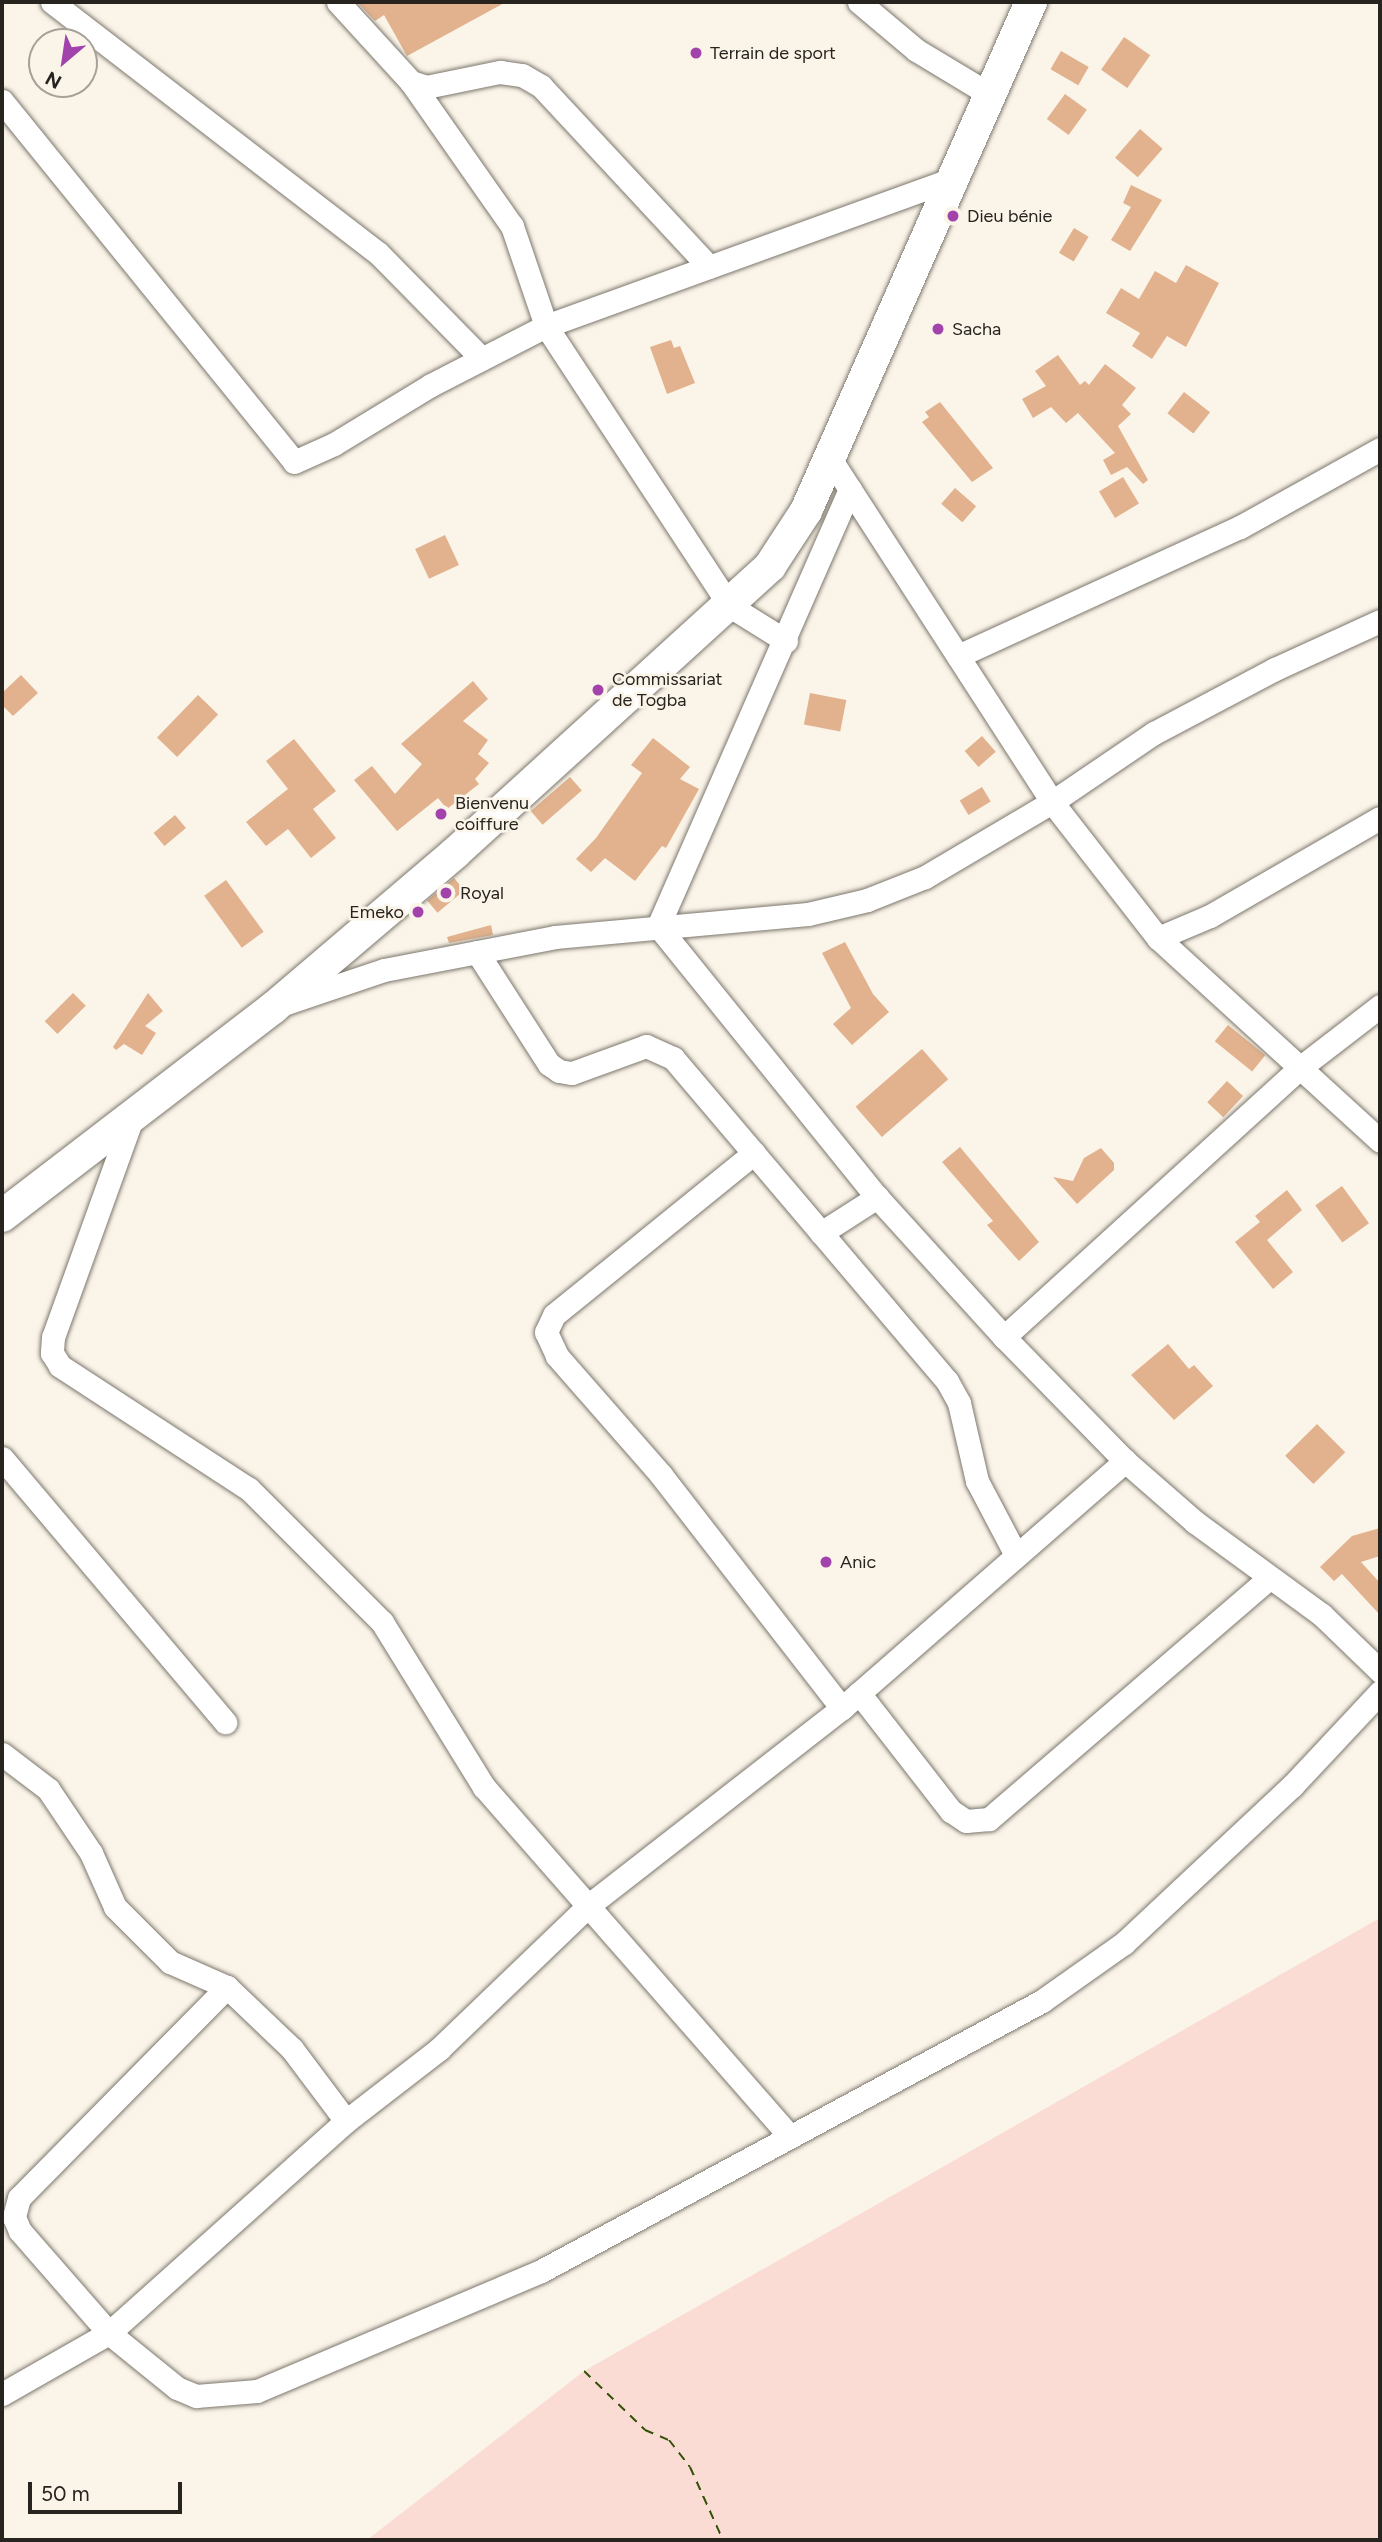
<!DOCTYPE html>
<meta charset="utf-8">
<style>
body{margin:0}
#map{position:relative;width:1382px;height:2542px;overflow:hidden;background:#fbf4e9;font-family:Figtree,sans-serif}
div>[style]{position:absolute}
.green>*{inset:0;background:#fbdcd4}
.ferry>*{height:2px;margin-top:-1px;transform-origin:0;background:repeating-linear-gradient(90deg,#325106 0 9px,transparent 0 16px)}
.building>*{inset:0;background:#e1b28d;transform-origin:0 0}
.roads{filter:drop-shadow(0 0 2px #7c776d) drop-shadow(0 0 2px #7c776d)}
.street>*{height:23px;margin:-11.5px;padding:0 11.5px;transform-origin:11.5px;border-radius:11.5px;background:#fff}
.secondary>*{height:32px;margin:-16px;padding:0 16px;transform-origin:16px;border-radius:16px;background:#fff}
.dots>*{width:19px;height:19px;translate:-50% -50%;box-sizing:border-box;border:4px solid #fbf4e9;border-radius:50%}
span{translate:-50% -50%;white-space:nowrap;text-align:center;line-height:1.15;-webkit-text-stroke:5px #fbf4e9;paint-order:stroke}
.poi-label{font-size:18px;color:#272420}
.left{translate:0 -50%;text-align:left}
.right{translate:-100% -50%;text-align:right}
.frame{position:absolute;inset:0;border:4px solid #272420;pointer-events:none}
.north{position:absolute;left:28px;top:28px;width:70px;height:70px;box-sizing:border-box;background:#fbf4e9;border:2px solid #a6a199;border-radius:50%;rotate:209deg;font-size:19px;font-weight:700;line-height:28px;text-align:center;color:#272420}
.north::after{content:'';display:block;margin:auto;width:24px;height:32px;background:#a243ab;clip-path:polygon(50% 0,100% 100%,50% 72%,0 100%)}
.scale{position:absolute;left:28px;top:2482px;width:154px;height:32px;box-sizing:border-box;border:4px solid #272420;border-top:0;padding-left:9px;font-size:21px;line-height:24px;white-space:nowrap;color:#272420;-webkit-text-stroke:5px #fbf4e9;paint-order:stroke}
</style>
<div id="map">
<div class="green">
<div style="clip-path:polygon(1380px 1918px,1380px 2540px,367px 2540px,584px 2371px)"></div>
</div>
<div class="ferry">
<div style="left:584px;top:2371px;width:85px;rotate:44deg"></div>
<div style="left:645px;top:2430px;width:26px;rotate:23deg"></div>
<div style="left:669px;top:2440px;width:34px;rotate:52deg"></div>
<div style="left:690px;top:2467px;width:80px;rotate:65.7deg"></div>
</div>
<div class="building">
<div style="clip-path:polygon(357px 2px,506px 2px,407px 56px,384px 15px,375px 21px)"></div>
<div style="left:1124px;top:37px;width:32px;height:40px;rotate:35deg"></div>
<div style="left:1061px;top:51px;width:32px;height:21px;rotate:30deg"></div>
<div style="left:1065px;top:94px;width:27px;height:31px;rotate:36deg"></div>
<div style="left:1140px;top:129px;width:30px;height:38px;rotate:41deg"></div>
<div style="clip-path:polygon(1131px 185px,1162px 200px,1130px 251px,1111px 240px,1131px 207px,1123px 203px)"></div>
<div style="left:1074px;top:228px;width:17px;height:29px;rotate:31deg"></div>
<div style="clip-path:polygon(1186px 265px,1219px 283px,1186px 347px,1167px 336px,1152px 359px,1132px 346px,1140px 333px,1106px 313px,1121px 288px,1139px 299px,1155px 271px,1176px 283px)"></div>
<div style="clip-path:polygon(671px 340px,674px 348px,680px 346px,695px 383px,667px 394px,650px 347px)"></div>
<div style="clip-path:polygon(1058px 355px,1080px 385px,1085px 381px,1089px 385px,1105px 364px,1136px 388px,1122px 405px,1131px 414px,1118px 426px,1148px 480px,1143px 484px,1127px 467px,1111px 475px,1103px 460px,1115px 453px,1078px 413px,1066px 423px,1051px 407px,1033px 418px,1022px 399px,1046px 386px,1035px 371px)"></div>
<div style="left:1184px;top:392px;width:33px;height:27px;rotate:38deg"></div>
<div style="clip-path:polygon(940px 402px,993px 468px,972px 482px,922px 422px,929px 417px,925px 412px)"></div>
<div style="left:1123px;top:477px;width:31px;height:28px;rotate:59deg"></div>
<div style="left:955px;top:488px;width:28px;height:21px;rotate:41deg"></div>
<div style="left:445px;top:535px;width:33px;height:33px;rotate:65deg"></div>
<div style="clip-path:polygon(21px 675px,38px 693px,13px 716px,2px 705px,2px 693px)"></div>
<div style="clip-path:polygon(473px 681px,488px 699px,463px 721px,488px 740px,478px 754px,489px 763px,475px 779px,479px 784px,447px 809px,438px 798px,397px 831px,354px 780px,372px 766px,395px 794px,422px 764px,401px 744px)"></div>
<div style="left:810px;top:693px;width:37px;height:32px;rotate:11deg"></div>
<div style="left:198px;top:695px;width:28px;height:59px;rotate:44deg"></div>
<div style="left:982px;top:736px;width:21px;height:23px;rotate:49deg"></div>
<div style="clip-path:polygon(653px 738px,690px 767px,680px 779px,699px 789px,666px 848px,662px 846px,635px 881px,605px 858px,591px 872px,576px 859px,596px 838px,642px 773px,631px 765px)"></div>
<div style="clip-path:polygon(294px 739px,336px 791px,313px 809px,336px 838px,311px 858px,288px 829px,266px 846px,246px 822px,288px 789px,266px 761px)"></div>
<div style="left:570px;top:777px;width:18px;height:52px;rotate:49deg"></div>
<div style="left:982px;top:787px;width:17px;height:26px;rotate:59deg"></div>
<div style="left:175px;top:815px;width:17px;height:28px;rotate:50deg"></div>
<div style="left:454px;top:878px;width:16px;height:35px;rotate:50deg"></div>
<div style="left:226px;top:880px;width:64px;height:27px;rotate:54deg"></div>
<div style="clip-path:polygon(491px 925px,493px 935px,449px 943px,447px 937px)"></div>
<div style="clip-path:polygon(845px 942px,873px 994px,889px 1012px,852px 1045px,833px 1024px,851px 1008px,822px 953px)"></div>
<div style="left:73px;top:993px;width:18px;height:40px;rotate:45deg"></div>
<div style="clip-path:polygon(148px 993px,163px 1011px,145px 1026px,156px 1033px,142px 1055px,124px 1044px,116px 1050px,113px 1047px)"></div>
<div style="left:1228px;top:1025px;width:48px;height:21px;rotate:39deg"></div>
<div style="left:922px;top:1049px;width:40px;height:88px;rotate:49deg"></div>
<div style="left:1227px;top:1081px;width:22px;height:29px;rotate:43deg"></div>
<div style="clip-path:polygon(960px 1147px,1039px 1242px,1019px 1261px,987px 1225px,993px 1221px,942px 1162px)"></div>
<div style="clip-path:polygon(1101px 1148px,1114px 1163px,1114px 1170px,1077px 1204px,1053px 1177px,1073px 1181px,1084px 1158px)"></div>
<div style="left:1342px;top:1186px;width:46px;height:33px;rotate:54deg"></div>
<div style="clip-path:polygon(1287px 1190px,1302px 1210px,1267px 1240px,1293px 1272px,1273px 1289px,1235px 1242px,1260px 1222px,1255px 1216px)"></div>
<div style="clip-path:polygon(1168px 1344px,1189px 1369px,1194px 1365px,1213px 1386px,1174px 1420px,1131px 1375px)"></div>
<div style="left:1317px;top:1424px;width:40px;height:45px;rotate:45deg"></div>
<div style="clip-path:polygon(1380px 1528px,1380px 1556px,1361px 1562px,1380px 1583px,1380px 1615px,1342px 1574px,1334px 1581px,1320px 1567px,1352px 1536px)"></div>
</div>
<div class="roads">
<div class="street">
<div style="left:52px;top:2px;width:411px;rotate:37.6deg"></div>
<div style="left:378px;top:253px;width:148px;rotate:45.5deg"></div>
<div style="left:338px;top:2px;width:108px;rotate:47.6deg"></div>
<div style="left:411px;top:82px;width:16px;rotate:18deg"></div>
<div style="left:426px;top:87px;width:76px;rotate:-11.5deg"></div>
<div style="left:500px;top:72px;width:22px;rotate:8deg"></div>
<div style="left:522px;top:75px;width:22px;rotate:30deg"></div>
<div style="left:541px;top:86px;width:247px;rotate:47.1deg"></div>
<div style="left:859px;top:2px;width:75px;rotate:40.1deg"></div>
<div style="left:916px;top:50px;width:85px;rotate:31.1deg"></div>
<div style="left:411px;top:82px;width:176px;rotate:55deg"></div>
<div style="left:512px;top:226px;width:106px;rotate:71.2deg"></div>
<div style="left:546px;top:326px;width:335px;rotate:56.7deg"></div>
<div style="left:730px;top:606px;width:66px;rotate:32deg"></div>
<div style="left:2px;top:101px;width:464px;rotate:51deg"></div>
<div style="left:294px;top:462px;width:44px;rotate:-24.2deg"></div>
<div style="left:334px;top:444px;width:114px;rotate:-31.3deg"></div>
<div style="left:431px;top:385px;width:129px;rotate:-27.2deg"></div>
<div style="left:546px;top:326px;width:433px;rotate:-19.9deg"></div>
<div style="left:829px;top:457px;width:411px;rotate:57.1deg"></div>
<div style="left:1052px;top:802px;width:172px;rotate:52.1deg"></div>
<div style="left:1158px;top:938px;width:301px;rotate:42.4deg"></div>
<div style="left:850px;top:489px;width:477px;rotate:113.7deg"></div>
<div style="left:658px;top:926px;width:348px;rotate:51.1deg"></div>
<div style="left:877px;top:1197px;width:189px;rotate:47.8deg"></div>
<div style="left:1004px;top:1337px;width:173px;rotate:45.7deg"></div>
<div style="left:1125px;top:1461px;width:93px;rotate:41.1deg"></div>
<div style="left:1195px;top:1522px;width:157px;rotate:36.2deg"></div>
<div style="left:1322px;top:1615px;width:81px;rotate:44deg"></div>
<div style="left:958px;top:656px;width:310px;rotate:-24.6deg"></div>
<div style="left:1240px;top:527px;width:160px;rotate:-29.1deg"></div>
<div style="left:1158px;top:938px;width:56px;rotate:-22.9deg"></div>
<div style="left:1210px;top:916px;width:196px;rotate:-30deg"></div>
<div style="left:477px;top:952px;width:133px;rotate:57.3deg"></div>
<div style="left:549px;top:1064px;width:12px;rotate:35deg"></div>
<div style="left:559px;top:1071px;width:13px;rotate:9deg"></div>
<div style="left:572px;top:1073px;width:79px;rotate:-20deg"></div>
<div style="left:646px;top:1046px;width:30px;rotate:24deg"></div>
<div style="left:673px;top:1058px;width:424px;rotate:49.7deg"></div>
<div style="left:947px;top:1381px;width:25px;rotate:61deg"></div>
<div style="left:959px;top:1403px;width:80px;rotate:77deg"></div>
<div style="left:977px;top:1481px;width:84px;rotate:62.2deg"></div>
<div style="left:286px;top:1003px;width:103px;rotate:-18.6deg"></div>
<div style="left:384px;top:970px;width:174px;rotate:-10.9deg"></div>
<div style="left:555px;top:937px;width:254px;rotate:-5.2deg"></div>
<div style="left:808px;top:914px;width:61px;rotate:-13.3deg"></div>
<div style="left:867px;top:900px;width:62px;rotate:-21.6deg"></div>
<div style="left:925px;top:877px;width:147px;rotate:-30.6deg"></div>
<div style="left:1052px;top:802px;width:123px;rotate:-34.1deg"></div>
<div style="left:1154px;top:733px;width:137px;rotate:-27.9deg"></div>
<div style="left:1275px;top:669px;width:115px;rotate:-24.6deg"></div>
<div style="left:132px;top:1118px;width:233px;rotate:109.8deg"></div>
<div style="left:53px;top:1337px;width:16px;rotate:94deg"></div>
<div style="left:52px;top:1353px;width:15px;rotate:58deg"></div>
<div style="left:60px;top:1366px;width:225px;rotate:33.1deg"></div>
<div style="left:249px;top:1489px;width:188px;rotate:45deg"></div>
<div style="left:382px;top:1622px;width:194px;rotate:58.3deg"></div>
<div style="left:484px;top:1787px;width:461px;rotate:48.8deg"></div>
<div style="left:754px;top:1153px;width:257px;rotate:141deg"></div>
<div style="left:554px;top:1315px;width:19px;rotate:115deg"></div>
<div style="left:546px;top:1332px;width:26px;rotate:65deg"></div>
<div style="left:557px;top:1356px;width:158px;rotate:48.8deg"></div>
<div style="left:661px;top:1475px;width:295px;rotate:52.2deg"></div>
<div style="left:821px;top:1233px;width:67px;rotate:-32.7deg"></div>
<div style="left:1004px;top:1337px;width:396px;rotate:-42.3deg"></div>
<div style="left:1297px;top:1070px;width:105px;rotate:-37.6deg"></div>
<div style="left:2px;top:1458px;width:346px;rotate:49.8deg"></div>
<div style="left:859px;top:1693px;width:150px;rotate:52.1deg"></div>
<div style="left:951px;top:1811px;width:18px;rotate:34deg"></div>
<div style="left:966px;top:1821px;width:23px;rotate:-5deg"></div>
<div style="left:989px;top:1819px;width:369px;rotate:-40.7deg"></div>
<div style="left:2px;top:1754px;width:58px;rotate:37.3deg"></div>
<div style="left:48px;top:1789px;width:77px;rotate:56.1deg"></div>
<div style="left:91px;top:1853px;width:59px;rotate:66deg"></div>
<div style="left:115px;top:1907px;width:78px;rotate:45deg"></div>
<div style="left:170px;top:1962px;width:62px;rotate:23.7deg"></div>
<div style="left:227px;top:1987px;width:90px;rotate:43.6deg"></div>
<div style="left:292px;top:2049px;width:90px;rotate:53.1deg"></div>
<div style="left:227px;top:1987px;width:296px;rotate:134.6deg"></div>
<div style="left:19px;top:2198px;width:20px;rotate:105deg"></div>
<div style="left:14px;top:2217px;width:15px;rotate:67deg"></div>
<div style="left:20px;top:2231px;width:135px;rotate:48.9deg"></div>
<div style="left:109px;top:2333px;width:87px;rotate:39deg"></div>
<div style="left:177px;top:2388px;width:21px;rotate:23deg"></div>
<div style="left:196px;top:2396px;width:61px;rotate:-4.7deg"></div>
<div style="left:257px;top:2391px;width:308px;rotate:-22.9deg"></div>
<div style="left:541px;top:2271px;width:569px;rotate:-28.32deg"></div>
<div style="left:1042px;top:2001px;width:100px;rotate:-35.3deg"></div>
<div style="left:1124px;top:1943px;width:230px;rotate:-43.1deg"></div>
<div style="left:1292px;top:1786px;width:129px;rotate:-46.9deg"></div>
<div style="left:2px;top:2394px;width:123px;rotate:-29.7deg"></div>
<div style="left:109px;top:2333px;width:318px;rotate:-41.8deg"></div>
<div style="left:346px;top:2121px;width:118px;rotate:-37.7deg"></div>
<div style="left:439px;top:2049px;width:208px;rotate:-43.8deg"></div>
<div style="left:589px;top:1905px;width:321px;rotate:-37.9deg"></div>
<div style="left:842px;top:1708px;width:376px;rotate:-41.1deg"></div>
</div>
<div class="secondary">
<div style="left:2px;top:1216px;width:342px;rotate:-37.5deg"></div>
<div style="left:273px;top:1008px;width:239px;rotate:-40.4deg"></div>
<div style="left:455px;top:853px;width:426px;rotate:-42.3deg"></div>
<div style="left:770px;top:566px;width:66px;rotate:-56.8deg"></div>
<div style="left:806px;top:511px;width:557px;rotate:-66.15deg"></div>
</div>
</div>
<div class="dots">
<div style="left:696px;top:53px;background:#a243ab"></div>
<div style="left:953px;top:216px;background:#a243ab"></div>
<div style="left:938px;top:329px;background:#a243ab"></div>
<div style="left:598px;top:690px;background:#a243ab"></div>
<div style="left:441px;top:814px;background:#a243ab"></div>
<div style="left:446px;top:893px;background:#a243ab"></div>
<div style="left:418px;top:912px;background:#a243ab"></div>
<div style="left:826px;top:1562px;background:#a243ab"></div>
</div>
<div class="poi-label">
<span class="left" style="left:710px;top:53px">Terrain de sport</span>
<span class="left" style="left:967px;top:216px">Dieu bénie</span>
<span class="left" style="left:952px;top:329px">Sacha</span>
<span class="left" style="left:612px;top:690px">Commissariat<br>de Togba</span>
<span class="left" style="left:455px;top:814px">Bienvenu<br>coiffure</span>
<span class="left" style="left:460px;top:893px">Royal</span>
<span class="right" style="left:404px;top:912px">Emeko</span>
<span class="left" style="left:840px;top:1562px">Anic</span>
</div>
<div class="frame"></div>
<div class="north">N</div>
<div class="scale">50 m</div>
</div>
